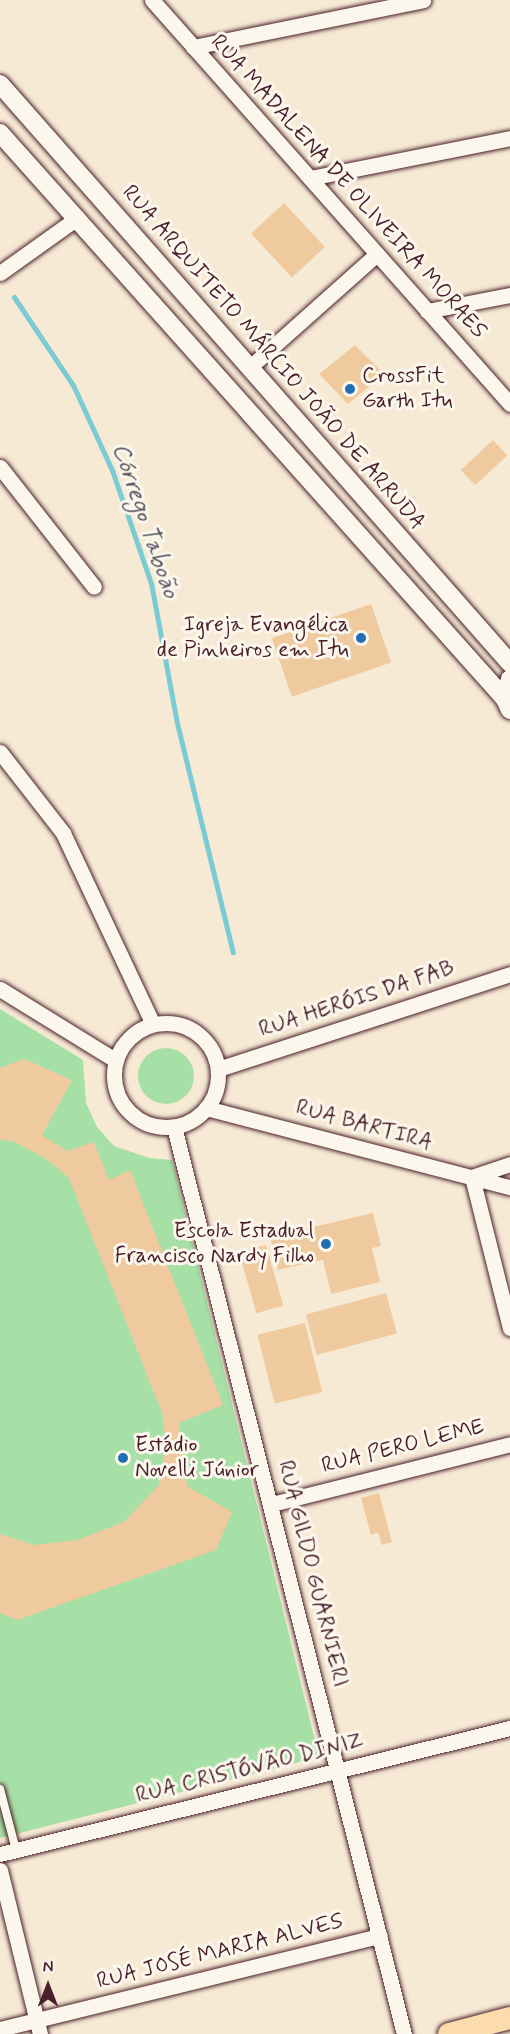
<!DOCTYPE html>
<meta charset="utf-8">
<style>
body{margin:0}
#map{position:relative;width:510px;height:2034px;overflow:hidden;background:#f7ead5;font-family:Mynerve,sans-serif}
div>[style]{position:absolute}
.green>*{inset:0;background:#a6e0a6}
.round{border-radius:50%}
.stream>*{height:5px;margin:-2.5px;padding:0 2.5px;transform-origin:2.5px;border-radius:2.5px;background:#7acbd3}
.building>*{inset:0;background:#efca9f;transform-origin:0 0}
.roads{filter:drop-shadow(0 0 2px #4a1f2b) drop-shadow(0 0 2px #4a1f2b)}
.service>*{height:8px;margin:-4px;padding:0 4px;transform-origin:4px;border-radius:4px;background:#fbf7ec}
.minor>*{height:15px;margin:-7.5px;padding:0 7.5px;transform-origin:7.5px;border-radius:7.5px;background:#fbf7ec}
.minor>.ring{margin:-7.5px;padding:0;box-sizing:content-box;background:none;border:15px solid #fbf7ec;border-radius:50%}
.tertiary>*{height:18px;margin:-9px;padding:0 9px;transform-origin:9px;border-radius:9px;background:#fbf7ec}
.primary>*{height:22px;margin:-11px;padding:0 11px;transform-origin:11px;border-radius:11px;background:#fcdcac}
.dots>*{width:16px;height:16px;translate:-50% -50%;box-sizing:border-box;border:3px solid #fbf7ec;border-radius:50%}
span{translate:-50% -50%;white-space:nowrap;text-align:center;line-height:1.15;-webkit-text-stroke:6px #fbf7ec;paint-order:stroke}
.street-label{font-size:22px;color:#4a1f2b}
.poi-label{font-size:22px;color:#4a1f2b}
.left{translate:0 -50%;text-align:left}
.right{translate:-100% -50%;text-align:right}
.water-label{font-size:24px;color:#58535d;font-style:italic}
.north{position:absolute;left:18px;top:1956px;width:60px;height:60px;-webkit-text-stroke:4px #fbf7ec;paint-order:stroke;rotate:0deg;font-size:16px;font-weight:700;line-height:24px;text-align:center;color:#4a1f2b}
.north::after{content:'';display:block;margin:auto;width:21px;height:27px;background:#4a1f2b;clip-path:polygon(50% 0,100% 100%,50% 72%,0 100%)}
</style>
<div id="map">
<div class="green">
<div style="clip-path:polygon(0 1009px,83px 1060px,86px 1103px,97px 1127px,114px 1146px,149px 1158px,172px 1160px,319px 1757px,0 1838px)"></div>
<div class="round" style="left:138px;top:1048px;width:56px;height:56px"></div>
</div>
<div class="stream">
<div style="left:14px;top:297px;width:106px;rotate:56.2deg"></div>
<div style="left:73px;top:385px;width:94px;rotate:65.4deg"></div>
<div style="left:112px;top:470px;width:120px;rotate:71deg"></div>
<div style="left:151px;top:583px;width:142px;rotate:79.5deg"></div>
<div style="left:177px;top:723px;width:236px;rotate:76.3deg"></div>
</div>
<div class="building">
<div style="left:284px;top:203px;width:60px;height:45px;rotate:47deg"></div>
<div style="clip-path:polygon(355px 345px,384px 374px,348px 404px,319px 374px)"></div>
<div style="left:493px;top:440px;width:21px;height:44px;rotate:47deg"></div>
<div style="left:371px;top:604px;width:62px;height:105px;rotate:71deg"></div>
<div style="clip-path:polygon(24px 1059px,72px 1080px,42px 1135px,67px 1151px,94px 1142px,109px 1180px,130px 1170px,223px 1405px,179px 1423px,187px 1486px,232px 1512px,216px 1550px,17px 1620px,0 1613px,0 1534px,34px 1545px,78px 1540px,124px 1522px,159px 1485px,166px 1443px,162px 1413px,69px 1178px,45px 1158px,12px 1141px,0 1140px,0 1068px)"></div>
<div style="clip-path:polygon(373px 1213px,381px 1246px,372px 1248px,380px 1282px,331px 1294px,323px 1260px,278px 1270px,270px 1237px)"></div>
<div style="left:266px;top:1245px;width:63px;height:28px;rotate:74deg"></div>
<div style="left:386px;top:1293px;width:42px;height:83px;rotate:75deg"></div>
<div style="left:305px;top:1323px;width:71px;height:49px;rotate:76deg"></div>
<div style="clip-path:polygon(379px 1493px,392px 1542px,382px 1545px,378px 1532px,371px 1535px,361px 1498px)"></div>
</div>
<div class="roads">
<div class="service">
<div style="left:0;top:1789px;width:63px;rotate:75.3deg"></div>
</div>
<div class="minor">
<div style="left:152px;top:0;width:540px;rotate:48.45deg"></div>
<div style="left:193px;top:47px;width:235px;rotate:-11.5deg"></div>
<div style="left:310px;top:178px;width:204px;rotate:-11.3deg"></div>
<div style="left:0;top:273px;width:95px;rotate:-35.5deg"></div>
<div style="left:427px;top:311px;width:85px;rotate:-10.9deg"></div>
<div style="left:250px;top:367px;width:170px;rotate:-41.7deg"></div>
<div style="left:0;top:467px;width:152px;rotate:51.9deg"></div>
<div style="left:0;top:752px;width:103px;rotate:52.1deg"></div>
<div style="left:63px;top:833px;width:211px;rotate:64.8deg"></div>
<div style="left:0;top:989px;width:135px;rotate:31.7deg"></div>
<div class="ring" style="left:114px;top:1023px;width:89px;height:89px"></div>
<div style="left:218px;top:1069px;width:307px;rotate:-18deg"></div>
<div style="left:206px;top:1108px;width:314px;rotate:14.6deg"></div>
<div style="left:174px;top:1127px;width:936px;rotate:75.77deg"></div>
<div style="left:510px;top:1164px;width:40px;rotate:161.1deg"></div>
<div style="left:472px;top:1177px;width:156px;rotate:75.9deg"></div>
<div style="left:272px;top:1504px;width:245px;rotate:-14.1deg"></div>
<div style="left:0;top:1854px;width:525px;rotate:-13.88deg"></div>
<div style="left:0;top:1870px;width:169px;rotate:76.3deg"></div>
<div style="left:0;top:2029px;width:391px;rotate:-13.8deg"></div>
</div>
<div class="tertiary">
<div style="left:0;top:84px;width:772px;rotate:48.63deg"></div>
<div style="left:0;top:133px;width:759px;rotate:48.26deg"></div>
<div style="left:510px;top:679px;width:21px;rotate:104deg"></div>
<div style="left:505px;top:699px;width:12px;rotate:66deg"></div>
</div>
<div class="primary">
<div style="left:449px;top:2034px;width:63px;rotate:-14.7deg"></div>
</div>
</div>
<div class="dots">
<div style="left:350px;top:389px;background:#1f6fb2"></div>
<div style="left:361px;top:638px;background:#1f6fb2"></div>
<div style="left:326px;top:1244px;background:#1f6fb2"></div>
<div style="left:123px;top:1458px;background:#1f6fb2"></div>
</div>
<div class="street-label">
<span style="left:348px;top:187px;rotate:48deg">RUA MADALENA DE OLIVEIRA MORAES</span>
<span style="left:273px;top:358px;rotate:49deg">RUA ARQUITETO MÁRCIO JOÃO DE ARRUDA</span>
<span style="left:357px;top:1000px;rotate:-18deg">RUA HERÓIS DA FAB</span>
<span style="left:364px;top:1126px;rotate:15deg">RUA BARTIRA</span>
<span style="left:403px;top:1447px;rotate:-14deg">RUA PERO LEME</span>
<span style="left:312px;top:1574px;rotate:76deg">RUA GILDO GUARNIERI</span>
<span style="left:250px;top:1769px;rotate:-14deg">RUA CRISTÓVÃO DINIZ</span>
<span style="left:220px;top:1952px;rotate:-14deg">RUA JOSÉ MARIA ALVES</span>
</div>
<div class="poi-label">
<span class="left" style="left:362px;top:389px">CrossFit<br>Garth Itu</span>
<span class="right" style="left:349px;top:638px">Igreja Evangélica<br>de Pinheiros em Itu</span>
<span class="right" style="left:314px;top:1244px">Escola Estadual<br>Francisco Nardy Filho</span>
<span class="left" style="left:135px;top:1458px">Estádio<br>Novelli Júnior</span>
</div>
<div class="water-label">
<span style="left:145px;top:521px;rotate:71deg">Córrego Taboão</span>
</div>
<div class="north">N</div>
</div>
